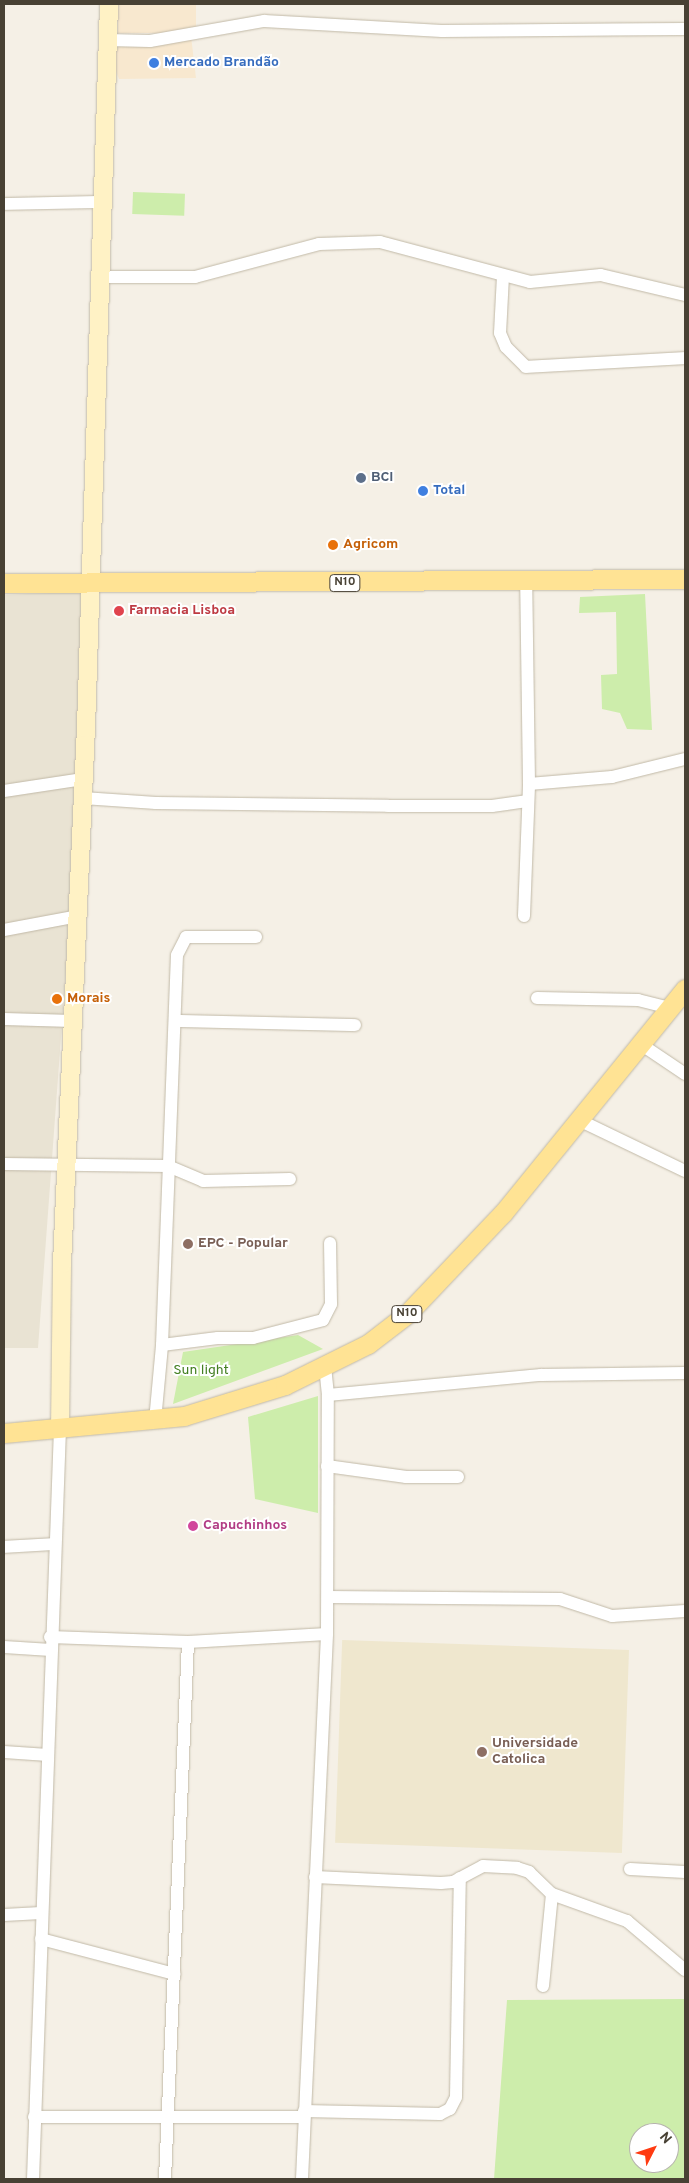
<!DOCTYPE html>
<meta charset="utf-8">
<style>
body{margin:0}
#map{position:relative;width:689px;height:2183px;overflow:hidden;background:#f5f0e6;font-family:Overpass,sans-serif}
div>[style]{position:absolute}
.residential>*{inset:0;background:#e9e3d3}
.commercial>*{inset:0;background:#f8e8cf;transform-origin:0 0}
.education>*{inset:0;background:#efe7ce;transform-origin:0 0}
.green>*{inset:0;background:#cdedab;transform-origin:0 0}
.roads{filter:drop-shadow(0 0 1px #c1b9a7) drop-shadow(0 0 1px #c1b9a7)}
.street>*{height:12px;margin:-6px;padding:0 6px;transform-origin:6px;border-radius:6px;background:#fff}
.secondary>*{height:18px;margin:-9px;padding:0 9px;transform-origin:9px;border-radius:9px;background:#fff2c5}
.primary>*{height:19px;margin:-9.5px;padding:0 9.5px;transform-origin:9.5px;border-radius:9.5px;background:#ffe394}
.dots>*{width:14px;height:14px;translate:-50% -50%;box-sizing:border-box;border:2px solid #fff;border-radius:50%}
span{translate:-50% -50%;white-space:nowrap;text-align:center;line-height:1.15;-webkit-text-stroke:4px #fff;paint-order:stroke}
.shield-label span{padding:1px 4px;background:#fff;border:1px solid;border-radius:4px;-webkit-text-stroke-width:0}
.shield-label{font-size:12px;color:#484134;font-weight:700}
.shop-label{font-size:14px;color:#366cbe;font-weight:700}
.left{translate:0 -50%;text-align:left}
.service-label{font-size:14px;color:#4e5e75;font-weight:700}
.food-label{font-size:14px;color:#c56008;font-weight:700}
.health-label{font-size:14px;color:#be3a42;font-weight:700}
.education-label{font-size:14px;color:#785e54;font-weight:700}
.park-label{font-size:14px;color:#437f22}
.hotel-label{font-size:14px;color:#b23c85;font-weight:700}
.frame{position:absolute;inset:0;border:5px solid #484134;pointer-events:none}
.north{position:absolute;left:629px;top:2123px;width:50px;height:50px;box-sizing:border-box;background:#fff;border:1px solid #b6b3ae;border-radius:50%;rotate:49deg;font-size:14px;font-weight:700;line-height:20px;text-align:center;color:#484134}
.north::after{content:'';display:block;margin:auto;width:18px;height:22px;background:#ff3b12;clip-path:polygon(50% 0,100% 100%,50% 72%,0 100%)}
</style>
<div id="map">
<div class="residential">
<div style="clip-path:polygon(94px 591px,38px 1348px,4px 1348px,4px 595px)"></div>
</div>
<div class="commercial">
<div style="left:118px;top:4px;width:78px;height:29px"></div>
<div style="clip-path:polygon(191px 36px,196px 78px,119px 79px,107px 48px)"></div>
</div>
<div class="education">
<div style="left:629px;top:1650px;width:203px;height:287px;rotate:92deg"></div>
</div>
<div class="green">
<div style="left:133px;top:192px;width:52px;height:22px;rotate:2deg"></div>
<div style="clip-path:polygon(645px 594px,652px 730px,627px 729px,620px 713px,602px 709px,601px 675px,617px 674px,616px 612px,579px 613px,580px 597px)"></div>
<div style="clip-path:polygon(298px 1335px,323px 1349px,173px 1404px,183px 1352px)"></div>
<div style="clip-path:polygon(318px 1396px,318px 1513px,255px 1499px,248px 1417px)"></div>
<div style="clip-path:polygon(evenodd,685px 1999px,685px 2179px,494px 2179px,507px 2000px,685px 1999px,639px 2133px,669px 2133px,669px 2163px,639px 2163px,639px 2133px)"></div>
</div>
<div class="roads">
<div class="street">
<div style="left:107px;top:40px;width:43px;rotate:1.3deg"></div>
<div style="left:150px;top:41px;width:116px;rotate:-10deg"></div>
<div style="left:264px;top:21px;width:178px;rotate:3.2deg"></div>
<div style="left:442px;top:31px;width:243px;rotate:-0.5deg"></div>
<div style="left:4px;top:204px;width:99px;rotate:-1.2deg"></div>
<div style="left:503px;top:276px;width:57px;rotate:93deg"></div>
<div style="left:500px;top:333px;width:15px;rotate:67deg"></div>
<div style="left:506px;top:347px;width:28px;rotate:45deg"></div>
<div style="left:526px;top:367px;width:159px;rotate:-3.2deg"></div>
<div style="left:98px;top:277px;width:97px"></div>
<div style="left:195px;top:277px;width:128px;rotate:-14.9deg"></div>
<div style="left:319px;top:244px;width:61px;rotate:-1.9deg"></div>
<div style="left:380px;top:242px;width:155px;rotate:14.9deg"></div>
<div style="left:530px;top:282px;width:71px;rotate:-5.6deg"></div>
<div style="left:601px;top:275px;width:86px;rotate:13.4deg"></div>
<div style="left:529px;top:784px;width:83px;rotate:-4.8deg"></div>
<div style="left:612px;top:777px;width:75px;rotate:-13.9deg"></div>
<div style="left:4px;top:791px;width:80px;rotate:-8.6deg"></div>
<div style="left:83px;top:798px;width:73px;rotate:3.9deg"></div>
<div style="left:156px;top:803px;width:232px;rotate:0.7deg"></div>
<div style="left:388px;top:806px;width:104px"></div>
<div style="left:492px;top:806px;width:35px;rotate:-8deg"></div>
<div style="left:524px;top:916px;width:132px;rotate:-87.8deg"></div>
<div style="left:529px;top:784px;width:203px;rotate:-90.8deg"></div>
<div style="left:4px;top:930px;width:75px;rotate:-10.7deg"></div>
<div style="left:537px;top:998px;width:101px;rotate:1.1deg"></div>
<div style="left:638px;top:1000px;width:34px;rotate:14deg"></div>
<div style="left:4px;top:1019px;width:69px;rotate:1.7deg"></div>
<div style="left:176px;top:1021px;width:179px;rotate:1.3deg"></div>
<div style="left:642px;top:1045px;width:52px;rotate:34deg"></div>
<div style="left:581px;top:1121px;width:115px;rotate:25.7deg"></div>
<div style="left:4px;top:1164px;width:164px;rotate:0.7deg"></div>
<div style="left:168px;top:1166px;width:38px;rotate:23deg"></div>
<div style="left:203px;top:1181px;width:87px;rotate:-1.3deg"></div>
<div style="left:162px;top:1345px;width:56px;rotate:-7.1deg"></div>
<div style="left:218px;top:1338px;width:35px"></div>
<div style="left:253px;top:1338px;width:72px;rotate:-14.4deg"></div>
<div style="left:323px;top:1320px;width:18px;rotate:-63deg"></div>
<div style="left:331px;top:1304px;width:61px;rotate:-90.9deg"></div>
<div style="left:328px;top:1395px;width:214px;rotate:-5.4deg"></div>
<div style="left:541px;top:1375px;width:144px;rotate:-0.8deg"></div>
<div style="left:155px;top:1421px;width:76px;rotate:-84.7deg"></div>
<div style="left:162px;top:1345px;width:390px;rotate:-87.8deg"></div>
<div style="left:177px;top:955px;width:20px;rotate:-63deg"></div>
<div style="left:186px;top:937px;width:70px"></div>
<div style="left:327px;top:1466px;width:80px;rotate:7.9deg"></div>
<div style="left:406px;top:1477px;width:52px"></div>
<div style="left:4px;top:1547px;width:51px;rotate:-3.4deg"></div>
<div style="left:328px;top:1597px;width:232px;rotate:0.5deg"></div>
<div style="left:560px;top:1599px;width:55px;rotate:18.1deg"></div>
<div style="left:612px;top:1616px;width:73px;rotate:-3.9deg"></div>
<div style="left:50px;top:1637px;width:138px;rotate:2.1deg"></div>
<div style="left:188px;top:1642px;width:139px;rotate:-3.3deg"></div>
<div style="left:4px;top:1647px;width:47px;rotate:3.7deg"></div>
<div style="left:4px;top:1752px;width:44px;rotate:3.9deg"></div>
<div style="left:630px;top:1869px;width:55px;rotate:3.1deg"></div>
<div style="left:315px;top:1877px;width:126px;rotate:2.7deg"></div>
<div style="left:441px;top:1883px;width:12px;rotate:-5deg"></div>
<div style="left:453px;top:1882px;width:34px;rotate:-28deg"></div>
<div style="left:483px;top:1866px;width:34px;rotate:3deg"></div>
<div style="left:517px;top:1868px;width:13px;rotate:18deg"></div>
<div style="left:529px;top:1872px;width:32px;rotate:44deg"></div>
<div style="left:552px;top:1894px;width:80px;rotate:19.8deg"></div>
<div style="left:627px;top:1921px;width:76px;rotate:40.2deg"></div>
<div style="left:4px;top:1915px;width:37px;rotate:-3deg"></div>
<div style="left:41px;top:1939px;width:138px;rotate:14.7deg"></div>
<div style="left:543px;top:1986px;width:92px;rotate:-84.4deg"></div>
<div style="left:304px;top:2111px;width:136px;rotate:1.3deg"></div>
<div style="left:440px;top:2114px;width:11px;rotate:-27deg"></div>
<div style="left:450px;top:2109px;width:13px;rotate:-63deg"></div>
<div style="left:456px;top:2097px;width:219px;rotate:-89deg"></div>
<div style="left:34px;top:2117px;width:270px"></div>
<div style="left:33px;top:2179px;width:750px;rotate:-87.94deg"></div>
<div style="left:165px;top:2179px;width:537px;rotate:-87.55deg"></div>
<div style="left:302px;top:2179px;width:546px;rotate:-87.37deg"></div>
<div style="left:327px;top:1634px;width:239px;rotate:-89.8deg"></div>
<div style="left:328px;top:1395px;width:28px;rotate:-96deg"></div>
</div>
<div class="secondary">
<div style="left:60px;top:1429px;width:165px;rotate:-89.3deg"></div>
<div style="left:62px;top:1264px;width:537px;rotate:-87.44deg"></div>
<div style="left:86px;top:728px;width:724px;rotate:-88.18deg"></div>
</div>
<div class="primary">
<div style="left:4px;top:583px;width:681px;rotate:-0.34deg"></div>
<div style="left:4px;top:1433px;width:181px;rotate:-5.4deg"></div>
<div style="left:184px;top:1416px;width:106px;rotate:-17.1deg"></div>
<div style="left:285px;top:1385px;width:93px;rotate:-26.3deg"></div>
<div style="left:368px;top:1344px;width:49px;rotate:-37.6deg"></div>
<div style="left:407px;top:1314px;width:139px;rotate:-46.5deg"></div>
<div style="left:503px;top:1213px;width:289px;rotate:-50.9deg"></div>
</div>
</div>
<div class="dots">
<div style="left:154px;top:63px;background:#3f7fe0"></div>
<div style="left:361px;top:478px;background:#5c6f8a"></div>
<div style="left:423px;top:491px;background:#3f7fe0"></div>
<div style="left:333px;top:545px;background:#e8710a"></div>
<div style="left:119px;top:611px;background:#e0444e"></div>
<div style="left:57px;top:999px;background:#e8710a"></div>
<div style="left:188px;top:1244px;background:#8d6e63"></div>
<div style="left:193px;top:1526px;background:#d1479c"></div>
<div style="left:482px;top:1752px;background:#8d6e63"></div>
</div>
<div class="shield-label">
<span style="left:345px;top:583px">N10</span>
<span style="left:407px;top:1314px">N10</span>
</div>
<div class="shop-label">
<span class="left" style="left:164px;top:63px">Mercado Brandão</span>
<span class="left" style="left:433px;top:491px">Total</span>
</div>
<div class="service-label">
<span class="left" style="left:371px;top:478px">BCI</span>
</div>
<div class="food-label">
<span class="left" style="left:343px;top:545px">Agricom</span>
<span class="left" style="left:67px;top:999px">Morais</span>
</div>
<div class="health-label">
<span class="left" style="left:129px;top:611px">Farmacia Lisboa</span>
</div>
<div class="education-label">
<span class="left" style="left:198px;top:1244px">EPC - Popular</span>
<span class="left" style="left:492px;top:1752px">Universidade<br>Catolica</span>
</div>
<div class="park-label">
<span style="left:201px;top:1371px">Sun light</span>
</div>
<div class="hotel-label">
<span class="left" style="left:203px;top:1526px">Capuchinhos</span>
</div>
<div class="frame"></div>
<div class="north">N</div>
</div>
